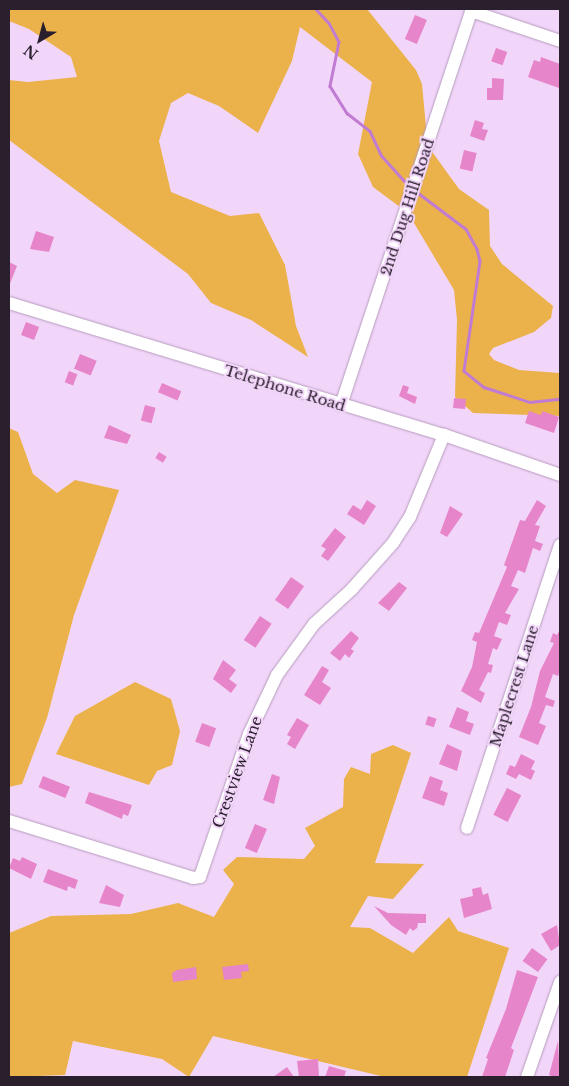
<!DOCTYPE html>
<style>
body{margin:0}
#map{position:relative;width:569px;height:1086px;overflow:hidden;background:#f2d6fa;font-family:"Libre Baskerville",serif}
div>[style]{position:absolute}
.green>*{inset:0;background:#ebb14a}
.stream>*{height:2.5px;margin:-1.25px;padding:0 1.25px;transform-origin:1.25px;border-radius:1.25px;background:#c07bd2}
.building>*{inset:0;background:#e685c9;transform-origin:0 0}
.roads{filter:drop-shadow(0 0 1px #b69cbd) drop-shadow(0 0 1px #b69cbd)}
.minor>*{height:12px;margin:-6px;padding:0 6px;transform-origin:6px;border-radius:6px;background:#fff}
span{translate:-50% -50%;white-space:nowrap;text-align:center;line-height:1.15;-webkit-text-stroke:4px #f2d6fa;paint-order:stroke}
.street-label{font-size:15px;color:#2a1f2c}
.frame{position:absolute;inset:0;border:10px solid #2a1f2c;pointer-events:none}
.north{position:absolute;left:15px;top:15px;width:50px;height:50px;-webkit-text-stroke:4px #f2d6fa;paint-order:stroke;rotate:217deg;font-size:14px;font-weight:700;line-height:20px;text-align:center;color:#2a1f2c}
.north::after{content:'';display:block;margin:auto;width:18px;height:22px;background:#2a1f2c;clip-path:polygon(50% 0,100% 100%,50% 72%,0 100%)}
</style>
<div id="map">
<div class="green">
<div style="clip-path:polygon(9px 9px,367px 9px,416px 70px,422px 84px,426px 127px,433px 153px,459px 189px,489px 210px,490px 246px,502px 264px,553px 306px,551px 318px,534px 332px,493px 348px,489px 354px,494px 360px,519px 370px,560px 373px,560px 416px,473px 413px,455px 397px,457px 320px,454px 290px,408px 213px,373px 187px,358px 154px,372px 82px,300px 27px,292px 61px,258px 133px,219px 106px,188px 93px,171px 103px,159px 141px,171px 192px,230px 216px,259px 213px,285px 265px,296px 326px,308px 357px,251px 320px,211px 303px,188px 274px,9px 140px,9px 80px,28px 82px,77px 77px,71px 57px,29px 29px,9px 21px)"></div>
<div style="clip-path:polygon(9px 428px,18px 432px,33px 474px,57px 493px,75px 480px,119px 490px,74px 615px,47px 718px,22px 784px,9px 787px)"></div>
<div style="clip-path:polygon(135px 682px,171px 699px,180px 731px,172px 765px,157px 771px,149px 785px,56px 754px,75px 716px)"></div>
<div style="clip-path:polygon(393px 745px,411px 753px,375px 863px,424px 864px,393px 899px,368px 896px,350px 927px,370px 928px,413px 953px,449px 917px,458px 931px,509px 948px,467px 1077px,385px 1077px,213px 1036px,189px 1077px,162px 1059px,73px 1041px,65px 1075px,9px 1077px,9px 933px,51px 916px,131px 914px,178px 903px,214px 917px,234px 884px,223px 870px,237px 857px,304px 859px,315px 846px,305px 828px,343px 807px,344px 779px,351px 767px,370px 774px,371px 754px)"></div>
</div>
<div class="stream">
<div style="left:316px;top:9px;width:19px;rotate:47deg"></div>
<div style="left:329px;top:23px;width:21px;rotate:62deg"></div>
<div style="left:339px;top:42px;width:45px;rotate:101.6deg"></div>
<div style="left:330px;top:86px;width:32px;rotate:58deg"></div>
<div style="left:347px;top:113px;width:29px;rotate:38deg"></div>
<div style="left:370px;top:131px;width:26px;rotate:65deg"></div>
<div style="left:381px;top:155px;width:40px;rotate:48deg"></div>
<div style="left:417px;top:192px;width:61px;rotate:37.1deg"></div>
<div style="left:466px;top:229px;width:23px;rotate:61deg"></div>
<div style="left:477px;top:249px;width:12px;rotate:76deg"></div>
<div style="left:480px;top:261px;width:111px;rotate:98.3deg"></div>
<div style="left:464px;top:371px;width:26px;rotate:39deg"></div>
<div style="left:484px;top:387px;width:48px;rotate:18.1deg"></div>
<div style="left:530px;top:402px;width:30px;rotate:-6deg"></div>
</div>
<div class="building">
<div style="left:415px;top:15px;width:13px;height:26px;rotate:23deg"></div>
<div style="left:496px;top:48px;width:12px;height:14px;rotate:20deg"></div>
<div style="clip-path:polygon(541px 57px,560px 64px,559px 88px,528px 77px,534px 60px,540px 62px)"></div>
<div style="clip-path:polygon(492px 78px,504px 79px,503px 100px,487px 100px,487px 88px,492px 88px)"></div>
<div style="clip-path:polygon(475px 120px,484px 123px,482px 129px,488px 130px,484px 141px,470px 136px)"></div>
<div style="left:464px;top:150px;width:13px;height:19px;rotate:13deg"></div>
<div style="clip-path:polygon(36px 231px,54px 237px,49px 252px,30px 249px)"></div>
<div style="clip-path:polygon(9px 262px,17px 266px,9px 286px)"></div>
<div style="left:26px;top:322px;width:14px;height:14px;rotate:21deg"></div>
<div style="left:80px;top:354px;width:18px;height:16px;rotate:22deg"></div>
<div style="left:69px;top:371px;width:9px;height:12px;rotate:21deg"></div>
<div style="left:162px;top:383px;width:21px;height:10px;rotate:23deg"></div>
<div style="clip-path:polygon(403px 385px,409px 387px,407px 393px,417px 397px,415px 404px,399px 396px)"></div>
<div style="left:454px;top:398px;width:12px;height:10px;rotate:5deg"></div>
<div style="left:145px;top:405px;width:11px;height:16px;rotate:15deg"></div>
<div style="clip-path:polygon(529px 411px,541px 415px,542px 411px,559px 417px,554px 433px,525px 423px)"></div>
<div style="clip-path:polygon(109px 425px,131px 435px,127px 444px,104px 438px)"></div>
<div style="left:159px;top:452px;width:9px;height:7px;rotate:32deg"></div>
<div style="clip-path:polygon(367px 500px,376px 506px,364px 525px,347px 514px,353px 505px,361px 510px)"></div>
<div style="clip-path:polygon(537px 500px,546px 506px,535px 525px,540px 526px,535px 541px,543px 544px,540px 551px,533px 548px,525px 573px,518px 570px,511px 586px,519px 589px,505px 613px,511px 615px,507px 625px,499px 622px,494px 636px,502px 639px,497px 650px,493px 648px,488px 664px,493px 665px,491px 673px,488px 672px,479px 690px,485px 693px,481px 703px,461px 691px,472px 667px,477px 642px,472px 640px,475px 632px,479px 633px,507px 567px,504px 565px,520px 520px,525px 521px)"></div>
<div style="clip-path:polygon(450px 506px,463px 514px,447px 537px,440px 533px)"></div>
<div style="clip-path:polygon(335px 528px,346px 537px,328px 561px,321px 556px,326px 549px,321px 546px)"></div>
<div style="left:291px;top:577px;width:16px;height:28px;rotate:35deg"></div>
<div style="clip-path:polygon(399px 582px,407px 588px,389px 611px,378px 603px)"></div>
<div style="left:260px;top:616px;width:14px;height:29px;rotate:34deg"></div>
<div style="clip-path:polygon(560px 629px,560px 671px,558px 676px,553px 674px,545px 697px,555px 701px,553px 707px,546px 705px,539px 723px,546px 726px,538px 745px,519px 737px,531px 707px,540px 671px,554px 643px,550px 642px,553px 633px,557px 635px)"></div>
<div style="clip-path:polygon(351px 631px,359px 638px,351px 649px,354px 651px,349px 658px,345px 654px,340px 661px,330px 653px)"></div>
<div style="clip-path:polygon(223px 660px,236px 670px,229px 679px,237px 685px,231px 693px,213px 679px)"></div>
<div style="clip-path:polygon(322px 666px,329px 670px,322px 682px,331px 688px,320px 705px,304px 695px)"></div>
<div style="clip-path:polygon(457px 707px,469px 712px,466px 721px,474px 724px,470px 735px,449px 727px)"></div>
<div style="left:428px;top:716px;width:9px;height:9px;rotate:18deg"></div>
<div style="clip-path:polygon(297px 718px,309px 725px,295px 749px,287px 744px,291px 737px,287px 735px)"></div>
<div style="left:202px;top:723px;width:15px;height:20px;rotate:20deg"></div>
<div style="clip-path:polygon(447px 744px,462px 751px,457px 771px,439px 764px)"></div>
<div style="clip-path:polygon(521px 754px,535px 761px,531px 769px,535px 771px,531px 780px,519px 774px,516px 779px,506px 774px,510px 765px,515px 767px)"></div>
<div style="clip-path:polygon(272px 774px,280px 777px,274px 804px,263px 800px)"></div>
<div style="left:43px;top:776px;width:29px;height:12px;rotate:22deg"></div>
<div style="clip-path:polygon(430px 776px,443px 781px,440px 790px,448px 793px,444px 806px,422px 798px)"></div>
<div style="left:507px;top:788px;width:16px;height:30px;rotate:27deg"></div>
<div style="clip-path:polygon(89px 792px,132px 805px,128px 816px,123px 814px,122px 819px,85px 803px)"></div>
<div style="left:255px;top:824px;width:13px;height:26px;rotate:23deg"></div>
<div style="clip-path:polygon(22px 857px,37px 864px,31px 879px,9px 868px,13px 858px,20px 861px)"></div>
<div style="clip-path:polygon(48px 869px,78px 880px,75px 889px,68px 886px,67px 891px,43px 882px)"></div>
<div style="clip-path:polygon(106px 885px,124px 895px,120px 907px,99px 903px)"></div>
<div style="clip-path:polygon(481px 887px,483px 895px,488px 893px,492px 909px,464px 918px,460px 899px,473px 896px,472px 889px)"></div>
<div style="clip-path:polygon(374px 906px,388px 913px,426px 914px,426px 923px,418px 923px,417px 928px,413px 931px,410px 928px,406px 935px,391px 925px)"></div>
<div style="clip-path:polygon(557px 925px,560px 945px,551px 951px,541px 934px)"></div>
<div style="left:532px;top:948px;width:19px;height:16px;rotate:36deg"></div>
<div style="clip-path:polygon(248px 964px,249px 971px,241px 972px,242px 978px,224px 980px,222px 967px)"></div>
<div style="clip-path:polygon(196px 967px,197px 979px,173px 982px,172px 973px,177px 970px)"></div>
<div style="clip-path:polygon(517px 970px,538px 977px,511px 1048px,514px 1050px,505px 1077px,482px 1077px,488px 1059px,486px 1058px,506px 1009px)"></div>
<div style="clip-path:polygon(558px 1041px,560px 1077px,554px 1077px,549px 1075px)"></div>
<div style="clip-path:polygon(318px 1059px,319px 1077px,299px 1077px,297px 1061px)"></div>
<div style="clip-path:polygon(329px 1066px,346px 1071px,344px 1077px,325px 1077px)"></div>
<div style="clip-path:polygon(287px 1067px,294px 1077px,273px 1077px)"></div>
</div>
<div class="roads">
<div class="minor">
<div style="left:471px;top:11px;width:94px;rotate:18.6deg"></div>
<div style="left:9px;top:303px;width:455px;rotate:16.9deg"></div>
<div style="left:444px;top:435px;width:123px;rotate:19deg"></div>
<div style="left:341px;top:405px;width:417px;rotate:-71.7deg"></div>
<div style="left:9px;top:821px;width:193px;rotate:17.2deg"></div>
<div style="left:193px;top:878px;width:7px;rotate:-8deg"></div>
<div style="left:200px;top:877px;width:151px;rotate:-71.1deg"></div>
<div style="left:249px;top:734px;width:65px;rotate:-64.6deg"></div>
<div style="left:277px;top:675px;width:63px;rotate:-54deg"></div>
<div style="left:314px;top:624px;width:52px;rotate:-42.6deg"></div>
<div style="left:352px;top:589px;width:62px;rotate:-48.3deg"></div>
<div style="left:393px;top:543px;width:31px;rotate:-57deg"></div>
<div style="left:410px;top:517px;width:89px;rotate:-67.5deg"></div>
<div style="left:467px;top:828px;width:298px;rotate:-71.8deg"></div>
<div style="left:527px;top:1077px;width:101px;rotate:-70.8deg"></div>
</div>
</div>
<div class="street-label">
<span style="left:407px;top:207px;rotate:-72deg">2nd Dug Hill Road</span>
<span style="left:285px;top:388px;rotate:17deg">Telephone Road</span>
<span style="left:514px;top:686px;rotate:-72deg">Maplecrest Lane</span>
<span style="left:237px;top:772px;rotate:-70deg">Crestview Lane</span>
</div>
<div class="frame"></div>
<div class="north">N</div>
</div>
